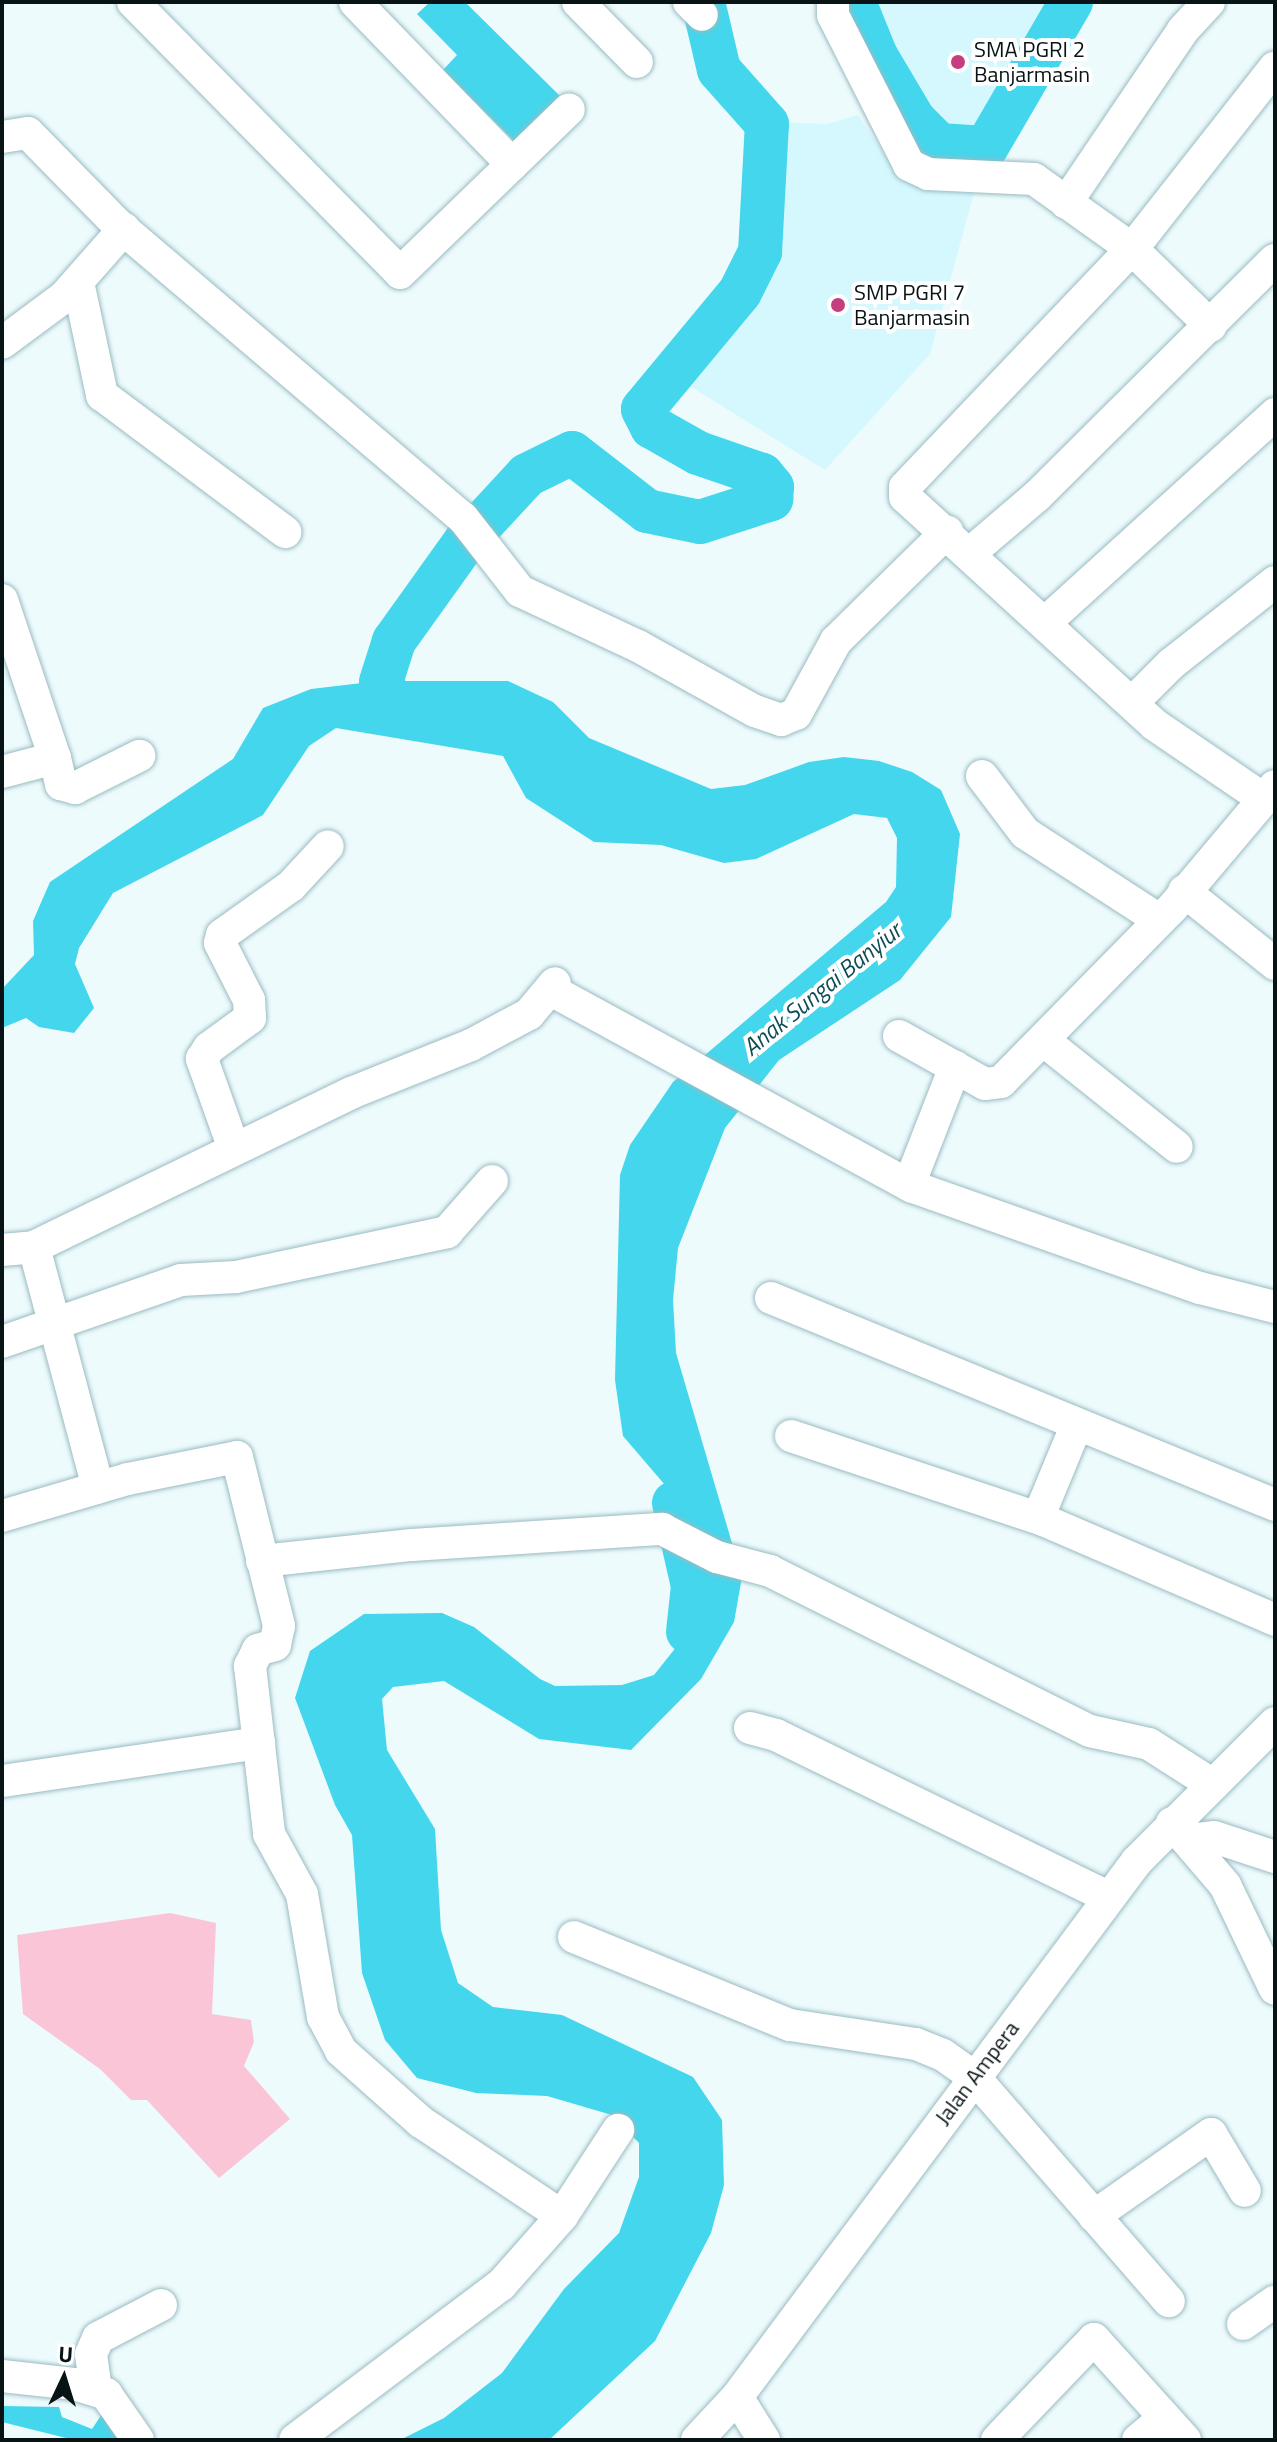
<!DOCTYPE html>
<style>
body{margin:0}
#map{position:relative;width:1277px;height:2442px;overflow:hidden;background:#edfbfd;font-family:"Titillium Web",sans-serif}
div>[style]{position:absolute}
.built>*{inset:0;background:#d5f8ff}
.green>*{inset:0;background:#f9c5d7}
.water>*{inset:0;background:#44d6ec}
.river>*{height:44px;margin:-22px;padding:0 22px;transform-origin:22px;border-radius:22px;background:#44d6ec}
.roads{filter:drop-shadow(0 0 2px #9abbc1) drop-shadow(0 0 2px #9abbc1)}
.minor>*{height:32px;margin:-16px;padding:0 16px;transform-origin:16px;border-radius:16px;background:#fff}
.dots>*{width:22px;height:22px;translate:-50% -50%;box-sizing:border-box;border:4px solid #fff;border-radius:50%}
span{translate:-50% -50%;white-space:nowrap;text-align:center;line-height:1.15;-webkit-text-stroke:8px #fff;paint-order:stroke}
.poi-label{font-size:22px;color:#071315}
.left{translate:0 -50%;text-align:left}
.street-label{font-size:22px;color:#071315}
.water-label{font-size:24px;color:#0e4d56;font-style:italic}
.frame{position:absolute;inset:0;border:4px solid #071315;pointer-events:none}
.north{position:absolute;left:24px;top:2338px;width:80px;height:80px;-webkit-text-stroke:6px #fff;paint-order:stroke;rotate:4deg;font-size:22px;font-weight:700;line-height:32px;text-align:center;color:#071315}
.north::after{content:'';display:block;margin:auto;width:28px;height:36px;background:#071315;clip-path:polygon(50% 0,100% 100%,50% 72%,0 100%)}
</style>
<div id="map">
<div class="built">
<div style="clip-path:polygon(866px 2px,1067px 2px,981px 131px,936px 131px,875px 37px)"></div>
<div style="clip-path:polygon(858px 115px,902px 181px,974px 193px,930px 354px,825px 470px,680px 380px,767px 255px,769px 122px,827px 124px)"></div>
</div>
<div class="green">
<div style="clip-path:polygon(170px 1913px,216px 1923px,212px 2014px,251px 2020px,254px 2042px,244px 2066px,290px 2119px,219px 2178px,147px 2100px,131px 2100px,100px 2069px,23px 2014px,17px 1935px)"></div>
</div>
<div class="water">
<div style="clip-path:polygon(430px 2px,465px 2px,560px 96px,514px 141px,443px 70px,457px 55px,417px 14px)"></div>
<div style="clip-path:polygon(379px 681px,508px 681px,553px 702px,589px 738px,711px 789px,745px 785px,809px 762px,844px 757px,879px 761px,912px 772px,941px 790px,960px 834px,951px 917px,900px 980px,779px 1060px,725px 1128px,678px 1248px,673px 1300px,676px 1353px,742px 1577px,734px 1622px,701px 1679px,631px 1750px,539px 1739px,444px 1681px,393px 1687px,382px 1699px,387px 1750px,435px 1829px,441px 1930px,458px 1983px,493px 2007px,562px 2015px,693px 2077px,722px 2120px,724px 2185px,711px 2233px,655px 2341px,549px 2440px,400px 2440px,444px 2418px,502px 2373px,564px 2289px,619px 2233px,639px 2177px,639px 2143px,612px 2115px,547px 2096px,476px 2093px,417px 2078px,385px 2040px,362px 1973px,352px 1835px,335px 1805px,295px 1698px,310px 1651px,364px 1614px,442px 1613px,474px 1627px,540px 1679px,555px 1686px,622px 1685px,654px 1675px,685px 1636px,691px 1602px,690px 1552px,665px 1485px,623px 1436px,615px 1380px,620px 1175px,630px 1145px,673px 1082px,886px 902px,896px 887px,897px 838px,887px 818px,854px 814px,756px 859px,724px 863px,661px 845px,594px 842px,526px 798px,503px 756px,336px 728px,309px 746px,263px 815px,113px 893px,79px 948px,75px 964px,94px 1008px,74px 1033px,39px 1027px,26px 1018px,2px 1028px,2px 989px,34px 955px,33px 921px,50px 882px,233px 759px,263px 708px,311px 689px)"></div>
<div style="clip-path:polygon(110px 2402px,132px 2440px,74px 2440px,2px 2422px,2px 2406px,59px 2407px,62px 2417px,92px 2429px)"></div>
</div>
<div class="river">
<div style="left:854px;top:2px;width:58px;rotate:67.8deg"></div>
<div style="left:876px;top:56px;width:74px;rotate:59.3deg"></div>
<div style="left:914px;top:120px;width:35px;rotate:45deg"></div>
<div style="left:939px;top:145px;width:47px;rotate:3.7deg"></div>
<div style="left:986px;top:148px;width:169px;rotate:-59.8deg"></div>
<div style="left:399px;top:716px;width:38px;rotate:-118deg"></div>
<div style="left:381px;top:682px;width:43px;rotate:-72.4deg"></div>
<div style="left:394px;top:641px;width:122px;rotate:-54.4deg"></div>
<div style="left:465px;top:542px;width:91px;rotate:-47.2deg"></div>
<div style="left:527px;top:475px;width:50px;rotate:-26.1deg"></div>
<div style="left:572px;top:453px;width:95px;rotate:37.7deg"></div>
<div style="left:647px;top:511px;width:54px;rotate:11.7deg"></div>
<div style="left:700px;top:522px;width:75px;rotate:-17.9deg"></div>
<div style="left:771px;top:499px;width:12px;rotate:-85deg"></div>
<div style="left:772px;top:487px;width:16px;rotate:-130deg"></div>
<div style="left:762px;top:475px;width:68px;rotate:-161deg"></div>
<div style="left:698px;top:453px;width:53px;rotate:-150.5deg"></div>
<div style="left:652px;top:427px;width:20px;rotate:-117deg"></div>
<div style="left:643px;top:409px;width:152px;rotate:-50.3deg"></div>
<div style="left:740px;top:292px;width:45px;rotate:-63.4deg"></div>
<div style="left:760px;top:252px;width:128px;rotate:-86.9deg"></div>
<div style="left:767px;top:124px;width:72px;rotate:-131.6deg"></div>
<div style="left:719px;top:70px;width:70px;rotate:-103.2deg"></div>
<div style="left:674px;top:1503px;width:85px;rotate:77.1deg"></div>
<div style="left:693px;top:1586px;width:46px;rotate:96.2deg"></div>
</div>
<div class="roads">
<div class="minor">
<div style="left:133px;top:2px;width:380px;rotate:45.4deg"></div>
<div style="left:400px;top:273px;width:235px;rotate:-44.1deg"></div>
<div style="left:355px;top:2px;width:226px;rotate:45.9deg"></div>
<div style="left:578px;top:2px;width:84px;rotate:45.5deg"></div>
<div style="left:689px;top:2px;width:18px;rotate:45deg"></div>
<div style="left:833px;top:2px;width:13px;rotate:90deg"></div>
<div style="left:833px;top:15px;width:168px;rotate:63.1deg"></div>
<div style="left:909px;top:165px;width:21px;rotate:25deg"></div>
<div style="left:928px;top:174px;width:106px;rotate:2.7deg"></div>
<div style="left:1034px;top:179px;width:120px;rotate:35.5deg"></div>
<div style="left:1132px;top:249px;width:110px;rotate:44.3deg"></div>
<div style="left:2px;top:137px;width:26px;rotate:-9deg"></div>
<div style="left:28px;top:133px;width:126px;rotate:45.6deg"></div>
<div style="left:116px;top:223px;width:455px;rotate:40.4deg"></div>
<div style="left:463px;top:518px;width:93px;rotate:52deg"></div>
<div style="left:520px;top:591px;width:130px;rotate:25deg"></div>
<div style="left:638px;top:646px;width:134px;rotate:29.1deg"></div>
<div style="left:755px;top:711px;width:28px;rotate:19deg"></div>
<div style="left:781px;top:720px;width:16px;rotate:-22deg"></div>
<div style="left:796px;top:714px;width:83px;rotate:-61.3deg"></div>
<div style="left:836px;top:641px;width:156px;rotate:-44.5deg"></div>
<div style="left:1066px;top:203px;width:209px;rotate:-55.9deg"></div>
<div style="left:1183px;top:30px;width:38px;rotate:-47deg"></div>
<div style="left:78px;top:282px;width:116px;rotate:78deg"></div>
<div style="left:102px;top:395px;width:229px;rotate:36.8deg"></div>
<div style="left:2px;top:343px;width:77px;rotate:-36.6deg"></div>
<div style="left:64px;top:297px;width:91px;rotate:-48.6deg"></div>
<div style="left:969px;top:554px;width:89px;rotate:-40.5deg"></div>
<div style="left:1037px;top:496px;width:335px;rotate:-44.8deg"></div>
<div style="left:2px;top:600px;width:167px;rotate:71.5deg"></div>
<div style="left:55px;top:758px;width:55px;rotate:165.2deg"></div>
<div style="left:1047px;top:621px;width:308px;rotate:-42.2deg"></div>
<div style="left:1132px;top:703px;width:55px;rotate:-45deg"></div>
<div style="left:1171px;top:664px;width:132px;rotate:-38.3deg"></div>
<div style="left:55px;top:758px;width:27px;rotate:77deg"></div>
<div style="left:61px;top:784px;width:15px;rotate:16deg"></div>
<div style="left:75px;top:788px;width:72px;rotate:-26.6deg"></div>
<div style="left:982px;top:776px;width:71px;rotate:53deg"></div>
<div style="left:1025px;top:833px;width:158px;rotate:32.9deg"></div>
<div style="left:1262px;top:798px;width:130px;rotate:-145.7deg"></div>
<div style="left:1155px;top:725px;width:338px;rotate:-137.6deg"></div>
<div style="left:905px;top:497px;width:10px;rotate:-90deg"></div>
<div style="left:905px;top:487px;width:329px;rotate:-46.4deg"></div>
<div style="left:1132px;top:249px;width:231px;rotate:-51.8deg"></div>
<div style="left:1184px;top:891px;width:117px;rotate:38.7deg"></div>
<div style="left:551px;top:990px;width:412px;rotate:28.6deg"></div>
<div style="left:913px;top:1187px;width:304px;rotate:19.4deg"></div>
<div style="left:1200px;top:1288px;width:77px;rotate:14.2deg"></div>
<div style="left:899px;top:1036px;width:98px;rotate:29.2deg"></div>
<div style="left:985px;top:1084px;width:16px;rotate:-7deg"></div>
<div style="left:1001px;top:1082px;width:245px;rotate:-45.5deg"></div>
<div style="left:1173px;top:907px;width:158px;rotate:-49.9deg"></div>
<div style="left:1043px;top:1040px;width:171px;rotate:38.6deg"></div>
<div style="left:234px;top:1149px;width:96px;rotate:-109.6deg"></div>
<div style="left:202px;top:1059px;width:13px;rotate:-58deg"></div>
<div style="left:209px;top:1048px;width:51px;rotate:-36.2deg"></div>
<div style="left:250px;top:1018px;width:18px;rotate:-93deg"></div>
<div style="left:249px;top:1000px;width:64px;rotate:-117deg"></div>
<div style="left:220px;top:943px;width:8px;rotate:-76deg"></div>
<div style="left:222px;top:935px;width:85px;rotate:-35.4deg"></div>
<div style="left:291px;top:886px;width:54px;rotate:-47.2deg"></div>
<div style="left:909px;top:1185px;width:127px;rotate:-68.7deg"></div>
<div style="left:34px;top:1247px;width:249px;rotate:75.1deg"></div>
<div style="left:2px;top:1250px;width:32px;rotate:-5deg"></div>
<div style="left:34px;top:1247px;width:352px;rotate:-25.9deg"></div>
<div style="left:351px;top:1093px;width:129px;rotate:-21.8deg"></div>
<div style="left:471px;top:1045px;width:66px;rotate:-28.1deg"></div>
<div style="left:529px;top:1014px;width:40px;rotate:-50deg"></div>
<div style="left:771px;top:1298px;width:545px;rotate:22.33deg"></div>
<div style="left:2px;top:1342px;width:189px;rotate:-19.1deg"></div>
<div style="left:181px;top:1280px;width:55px;rotate:-3.1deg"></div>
<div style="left:236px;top:1277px;width:216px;rotate:-12deg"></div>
<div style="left:447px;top:1232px;width:68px;rotate:-48.6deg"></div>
<div style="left:1077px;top:1424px;width:89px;rotate:112.5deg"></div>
<div style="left:1043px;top:1506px;width:14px;rotate:90deg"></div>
<div style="left:1043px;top:1520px;width:253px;rotate:23.3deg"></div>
<div style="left:791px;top:1436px;width:266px;rotate:18.4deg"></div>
<div style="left:2px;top:1516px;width:131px;rotate:-16.4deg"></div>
<div style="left:128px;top:1479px;width:111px;rotate:-11.4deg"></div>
<div style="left:237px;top:1457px;width:174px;rotate:76deg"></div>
<div style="left:279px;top:1626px;width:19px;rotate:102deg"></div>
<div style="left:275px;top:1645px;width:18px;rotate:164deg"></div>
<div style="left:258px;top:1650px;width:18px;rotate:117deg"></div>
<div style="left:250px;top:1666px;width:169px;rotate:83.5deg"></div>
<div style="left:269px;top:1834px;width:68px;rotate:61.2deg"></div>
<div style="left:302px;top:1894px;width:125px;rotate:80.3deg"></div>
<div style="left:323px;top:2017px;width:38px;rotate:62deg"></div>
<div style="left:341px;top:2051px;width:107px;rotate:41.6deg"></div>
<div style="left:421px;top:2122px;width:169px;rotate:33.7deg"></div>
<div style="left:562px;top:2216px;width:103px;rotate:-56.9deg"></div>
<div style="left:262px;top:1561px;width:151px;rotate:-6.1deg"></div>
<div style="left:412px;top:1545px;width:251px;rotate:-3.7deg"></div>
<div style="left:662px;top:1529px;width:62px;rotate:27deg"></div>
<div style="left:717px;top:1557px;width:55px;rotate:14.8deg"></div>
<div style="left:770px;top:1571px;width:358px;rotate:26.6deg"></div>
<div style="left:1090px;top:1731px;width:60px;rotate:12.4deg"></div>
<div style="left:1149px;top:1744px;width:76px;rotate:32.6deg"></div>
<div style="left:750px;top:1728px;width:27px;rotate:15deg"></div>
<div style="left:776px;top:1735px;width:369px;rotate:26deg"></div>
<div style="left:2px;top:1781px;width:260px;rotate:-8.4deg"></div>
<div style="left:1172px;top:1823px;width:82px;rotate:49.5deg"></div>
<div style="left:1225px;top:1885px;width:115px;rotate:64.3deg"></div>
<div style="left:1187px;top:1840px;width:27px;rotate:-6deg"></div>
<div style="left:1214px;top:1837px;width:64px;rotate:18.2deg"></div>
<div style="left:574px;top:1937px;width:233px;rotate:22.2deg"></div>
<div style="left:790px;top:2025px;width:127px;rotate:8.6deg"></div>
<div style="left:916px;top:2044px;width:29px;rotate:22deg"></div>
<div style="left:943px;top:2055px;width:38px;rotate:35deg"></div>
<div style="left:974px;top:2077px;width:297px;rotate:49deg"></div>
<div style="left:1094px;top:2216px;width:143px;rotate:-35deg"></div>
<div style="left:1211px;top:2134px;width:66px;rotate:59.2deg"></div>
<div style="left:1243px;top:2324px;width:39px;rotate:-35deg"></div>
<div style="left:2px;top:2376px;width:72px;rotate:6.3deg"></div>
<div style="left:74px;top:2384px;width:34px;rotate:17deg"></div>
<div style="left:106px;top:2394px;width:56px;rotate:55.2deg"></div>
<div style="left:96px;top:2390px;width:36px;rotate:-98deg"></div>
<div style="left:91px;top:2354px;width:17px;rotate:-66deg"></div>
<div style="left:98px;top:2338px;width:71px;rotate:-27.6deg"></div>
<div style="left:737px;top:2397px;width:51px;rotate:57.9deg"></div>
<div style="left:295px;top:2440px;width:258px;rotate:-37deg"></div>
<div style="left:501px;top:2285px;width:92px;rotate:-48.5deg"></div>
<div style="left:697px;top:2440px;width:59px;rotate:-47.1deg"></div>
<div style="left:737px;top:2397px;width:669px;rotate:-53.27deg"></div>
<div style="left:1137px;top:1861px;width:195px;rotate:-45deg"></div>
<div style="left:997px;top:2440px;width:140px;rotate:-46.2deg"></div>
<div style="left:1094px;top:2339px;width:136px;rotate:48deg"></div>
<div style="left:1138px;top:2440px;width:35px;rotate:-40deg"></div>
</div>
</div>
<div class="dots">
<div style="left:958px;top:62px;background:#c53e7e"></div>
<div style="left:838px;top:305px;background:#c53e7e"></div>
</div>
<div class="poi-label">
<span class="left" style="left:974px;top:62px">SMA PGRI 2<br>Banjarmasin</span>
<span class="left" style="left:854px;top:305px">SMP PGRI 7<br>Banjarmasin</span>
</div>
<div class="street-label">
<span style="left:977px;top:2073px;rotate:-53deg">Jalan Ampera</span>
</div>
<div class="water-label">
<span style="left:822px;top:989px;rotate:-39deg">Anak Sungai Banyiur</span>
</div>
<div class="frame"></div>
<div class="north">U</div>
</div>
